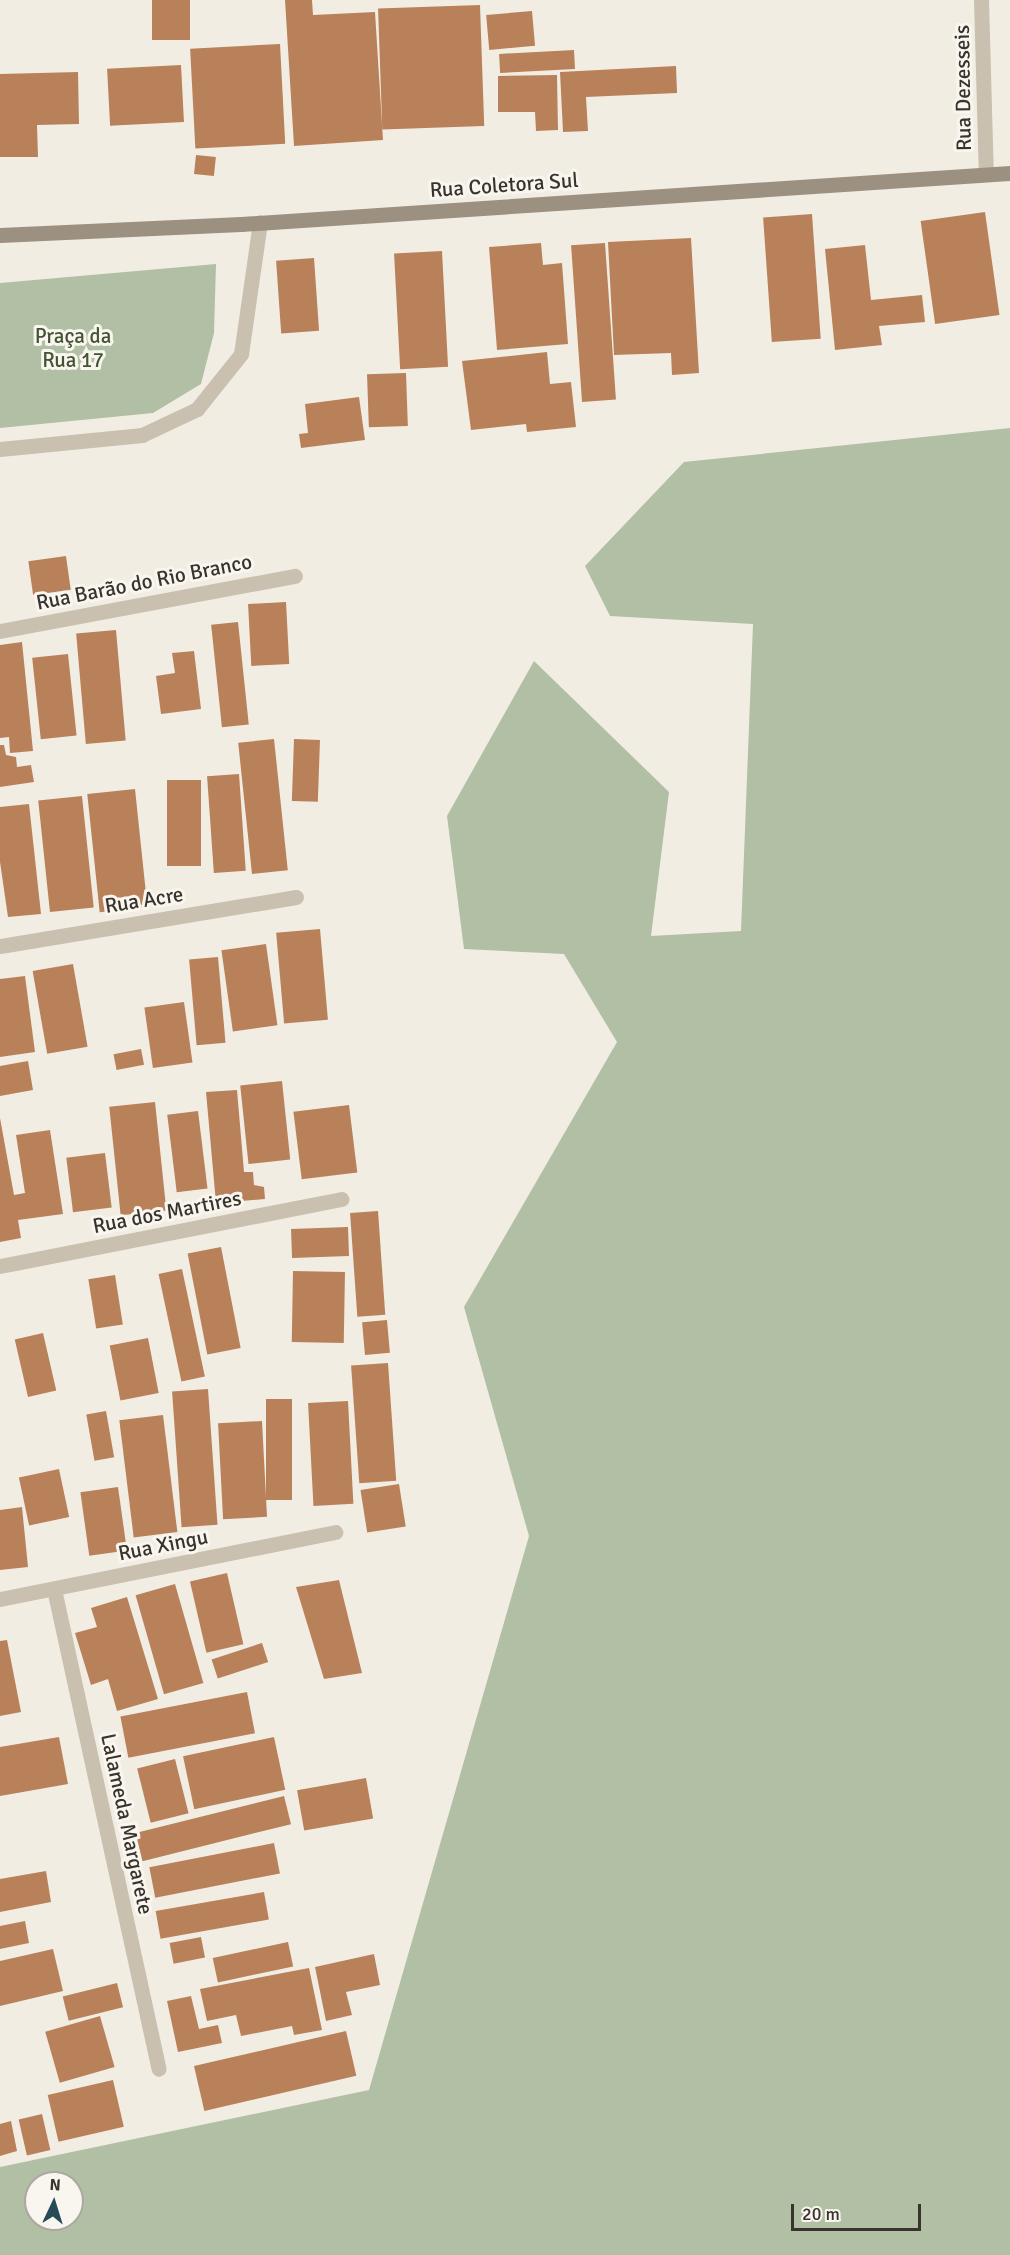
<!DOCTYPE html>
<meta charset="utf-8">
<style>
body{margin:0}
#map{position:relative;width:1010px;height:2255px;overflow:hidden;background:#f2ede3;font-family:Signika,sans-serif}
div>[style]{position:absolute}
.green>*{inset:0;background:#b1bfa4}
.building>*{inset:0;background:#b9815a;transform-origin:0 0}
.street>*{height:15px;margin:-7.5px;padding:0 7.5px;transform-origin:7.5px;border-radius:7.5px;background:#c9c0b0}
.secondary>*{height:15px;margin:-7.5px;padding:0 7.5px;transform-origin:7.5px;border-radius:7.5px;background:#9c9081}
span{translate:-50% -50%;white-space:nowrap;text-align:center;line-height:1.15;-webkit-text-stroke:6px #f9f6ef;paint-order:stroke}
.street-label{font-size:21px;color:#39332d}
.park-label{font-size:21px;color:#425433}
.north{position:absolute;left:24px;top:2171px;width:60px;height:60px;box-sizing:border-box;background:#f9f6ef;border:2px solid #aca8a1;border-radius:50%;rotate:4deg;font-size:16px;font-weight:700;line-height:24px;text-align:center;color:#39332d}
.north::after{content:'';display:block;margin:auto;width:21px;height:27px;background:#264b56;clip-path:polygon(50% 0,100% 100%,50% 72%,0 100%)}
.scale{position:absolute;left:791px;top:2204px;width:130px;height:27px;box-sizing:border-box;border:3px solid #39332d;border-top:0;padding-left:8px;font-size:18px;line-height:21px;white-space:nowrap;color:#39332d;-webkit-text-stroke:4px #f9f6ef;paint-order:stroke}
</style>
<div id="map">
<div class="green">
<div style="clip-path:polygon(216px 264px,214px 333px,201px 384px,153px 413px,0 428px,0 283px)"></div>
<div style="clip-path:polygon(evenodd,1010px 428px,1010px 2255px,0 2255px,0 2167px,369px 2090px,529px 1536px,464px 1307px,617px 1042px,564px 954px,464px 949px,447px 816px,534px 661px,669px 792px,651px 936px,741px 931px,753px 624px,610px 616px,585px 566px,684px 462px,1010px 428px,36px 2183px,72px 2183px,72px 2219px,36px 2219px,36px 2183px)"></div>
</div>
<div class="building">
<div style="left:152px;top:0;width:38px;height:40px"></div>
<div style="clip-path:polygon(285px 0,312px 0,313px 15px,375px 12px,383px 140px,294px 146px)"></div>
<div style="left:480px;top:5px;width:121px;height:102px;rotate:88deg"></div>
<div style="left:532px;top:11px;width:35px;height:46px;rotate:85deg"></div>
<div style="left:280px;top:44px;width:100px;height:90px;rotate:87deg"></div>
<div style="left:574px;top:50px;width:19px;height:75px;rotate:87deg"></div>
<div style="left:181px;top:65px;width:57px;height:74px;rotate:87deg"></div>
<div style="clip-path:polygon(676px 66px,677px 93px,586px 97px,588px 131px,563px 132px,560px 72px)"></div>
<div style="clip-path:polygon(78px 72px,79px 124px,37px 125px,38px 157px,0 157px,0 74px)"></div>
<div style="clip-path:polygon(557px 75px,558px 130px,536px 131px,535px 112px,498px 112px,498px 76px)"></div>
<div style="left:196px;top:155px;width:20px;height:19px;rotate:6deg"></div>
<div style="left:985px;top:212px;width:104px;height:65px;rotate:82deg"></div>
<div style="left:812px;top:214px;width:125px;height:49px;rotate:86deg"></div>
<div style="clip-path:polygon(691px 238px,699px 373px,672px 375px,671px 353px,614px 355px,608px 242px)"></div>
<div style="clip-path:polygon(541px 243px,543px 265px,562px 263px,568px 344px,497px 350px,489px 247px)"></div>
<div style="left:605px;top:243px;width:157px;height:34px;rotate:86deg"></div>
<div style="clip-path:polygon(865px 245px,871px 300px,922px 295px,925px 322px,879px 326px,882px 345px,835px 350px,825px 249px)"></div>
<div style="left:442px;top:251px;width:116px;height:48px;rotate:87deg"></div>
<div style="left:314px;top:258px;width:73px;height:38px;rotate:86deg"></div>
<div style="clip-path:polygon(547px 352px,550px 384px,571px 382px,576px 427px,527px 432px,526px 424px,471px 430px,462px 361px)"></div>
<div style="left:406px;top:373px;width:53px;height:39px;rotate:88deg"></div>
<div style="clip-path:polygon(359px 397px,365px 440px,301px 448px,299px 434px,308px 433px,305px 404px)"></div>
<div style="left:66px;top:556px;width:34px;height:38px;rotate:82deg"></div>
<div style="left:286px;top:602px;width:62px;height:38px;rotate:87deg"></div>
<div style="left:238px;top:622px;width:103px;height:27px;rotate:84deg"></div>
<div style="left:116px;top:630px;width:111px;height:40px;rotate:85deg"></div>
<div style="clip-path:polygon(22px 642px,33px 751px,10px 753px,9px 737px,0 738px,0 645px)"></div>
<div style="clip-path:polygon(194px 651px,201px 709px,161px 714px,156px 676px,175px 673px,172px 653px)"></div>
<div style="left:68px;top:654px;width:82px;height:36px;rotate:84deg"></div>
<div style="left:274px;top:739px;width:132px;height:36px;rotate:84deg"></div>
<div style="left:294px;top:739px;width:26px;height:62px;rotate:2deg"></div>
<div style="clip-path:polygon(0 745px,4px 745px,6px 755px,16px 757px,17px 767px,31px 765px,34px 782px,0 787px)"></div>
<div style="left:239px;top:774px;width:97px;height:32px;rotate:86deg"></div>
<div style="left:167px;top:780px;width:34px;height:86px"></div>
<div style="left:135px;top:789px;width:119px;height:48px;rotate:84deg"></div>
<div style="left:82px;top:796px;width:112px;height:44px;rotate:84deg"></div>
<div style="clip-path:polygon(29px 804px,41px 914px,8px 917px,0 862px,0 807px)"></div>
<div style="left:320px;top:929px;width:91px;height:44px;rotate:85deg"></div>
<div style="left:266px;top:944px;width:82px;height:45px;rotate:82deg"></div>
<div style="left:218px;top:957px;width:86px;height:29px;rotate:85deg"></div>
<div style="left:73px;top:964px;width:84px;height:41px;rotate:80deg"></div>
<div style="clip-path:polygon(25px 976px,35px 1052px,0 1057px,0 979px)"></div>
<div style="left:184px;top:1002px;width:61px;height:40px;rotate:82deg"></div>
<div style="left:141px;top:1049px;width:16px;height:28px;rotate:79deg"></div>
<div style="clip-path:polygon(28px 1061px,33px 1090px,0 1096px,0 1066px)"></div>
<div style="left:282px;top:1081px;width:79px;height:42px;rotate:84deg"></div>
<div style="clip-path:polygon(237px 1090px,244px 1172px,253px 1172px,254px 1185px,264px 1187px,265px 1199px,216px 1203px,206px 1092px)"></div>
<div style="left:155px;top:1102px;width:109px;height:46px;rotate:84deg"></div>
<div style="left:349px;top:1105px;width:68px;height:56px;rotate:83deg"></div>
<div style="left:198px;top:1111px;width:78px;height:31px;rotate:83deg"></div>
<div style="clip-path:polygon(0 1118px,14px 1195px,25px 1193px,16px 1135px,50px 1130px,63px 1214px,18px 1220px,21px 1238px,0 1242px)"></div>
<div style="left:105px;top:1153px;width:55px;height:39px;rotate:83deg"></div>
<div style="left:378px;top:1211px;width:104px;height:28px;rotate:86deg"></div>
<div style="left:348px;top:1227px;width:29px;height:57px;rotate:88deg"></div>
<div style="left:221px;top:1247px;width:103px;height:34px;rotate:79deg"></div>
<div style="left:182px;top:1269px;width:110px;height:24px;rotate:78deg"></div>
<div style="left:293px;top:1271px;width:52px;height:71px;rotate:1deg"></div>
<div style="left:115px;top:1275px;width:50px;height:27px;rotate:81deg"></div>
<div style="left:387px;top:1320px;width:33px;height:25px;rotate:85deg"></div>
<div style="left:43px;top:1333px;width:59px;height:29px;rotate:77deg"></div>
<div style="left:148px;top:1338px;width:56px;height:39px;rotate:79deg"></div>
<div style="left:388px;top:1363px;width:118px;height:37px;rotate:86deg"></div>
<div style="left:208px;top:1389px;width:136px;height:36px;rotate:86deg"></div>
<div style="left:266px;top:1399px;width:26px;height:101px"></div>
<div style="left:348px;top:1401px;width:103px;height:40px;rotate:87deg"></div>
<div style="left:106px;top:1411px;width:47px;height:20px;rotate:80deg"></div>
<div style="left:163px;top:1415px;width:118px;height:44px;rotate:83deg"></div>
<div style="left:262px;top:1421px;width:96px;height:44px;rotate:87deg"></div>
<div style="left:59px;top:1469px;width:49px;height:41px;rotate:78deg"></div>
<div style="left:399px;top:1484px;width:43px;height:39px;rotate:81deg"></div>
<div style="left:118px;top:1487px;width:64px;height:38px;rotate:82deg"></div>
<div style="clip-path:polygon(22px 1507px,28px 1567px,0 1570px,0 1510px)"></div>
<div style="left:227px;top:1573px;width:73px;height:38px;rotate:77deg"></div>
<div style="clip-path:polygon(339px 1580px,362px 1673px,324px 1679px,296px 1587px)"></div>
<div style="left:175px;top:1584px;width:103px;height:41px;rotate:74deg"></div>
<div style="clip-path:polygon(127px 1597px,158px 1699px,117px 1711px,108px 1679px,91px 1685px,75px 1633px,97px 1627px,91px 1608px)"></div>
<div style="clip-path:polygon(7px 1640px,21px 1712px,0 1716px,0 1641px)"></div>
<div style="left:262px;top:1643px;width:20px;height:53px;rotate:72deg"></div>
<div style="left:247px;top:1692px;width:42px;height:129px;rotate:79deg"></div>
<div style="clip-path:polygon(59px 1737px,68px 1784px,0 1796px,0 1747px)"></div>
<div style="left:274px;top:1737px;width:54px;height:93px;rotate:78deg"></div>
<div style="left:175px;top:1759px;width:56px;height:39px;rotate:76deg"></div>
<div style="left:366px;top:1778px;width:41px;height:70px;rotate:80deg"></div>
<div style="left:284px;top:1796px;width:29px;height:153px;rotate:76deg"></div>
<div style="left:274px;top:1843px;width:31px;height:127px;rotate:79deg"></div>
<div style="clip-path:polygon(46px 1871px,51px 1902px,0 1912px,0 1879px)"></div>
<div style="left:264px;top:1892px;width:28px;height:110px;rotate:80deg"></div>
<div style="clip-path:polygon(25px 1921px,29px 1943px,0 1949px,0 1926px)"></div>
<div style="left:201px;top:1937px;width:21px;height:32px;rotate:79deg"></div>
<div style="left:288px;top:1942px;width:25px;height:77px;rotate:78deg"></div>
<div style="clip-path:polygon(53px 1949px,63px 1991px,0 2006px,0 1961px)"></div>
<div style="clip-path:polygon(374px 1954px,380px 1985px,346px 1992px,352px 2015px,326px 2021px,315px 1967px)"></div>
<div style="clip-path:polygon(309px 1968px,322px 2030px,294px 2035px,292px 2026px,241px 2036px,236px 2015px,207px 2021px,200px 1989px)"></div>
<div style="left:117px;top:1983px;width:25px;height:56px;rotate:76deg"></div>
<div style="clip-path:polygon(191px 1996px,199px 2029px,218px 2025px,222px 2043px,178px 2052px,167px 2001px)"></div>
<div style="left:100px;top:2016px;width:53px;height:57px;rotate:74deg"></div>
<div style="left:346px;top:2031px;width:46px;height:156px;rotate:77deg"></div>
<div style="left:113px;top:2080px;width:48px;height:67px;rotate:77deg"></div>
<div style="left:42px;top:2114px;width:37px;height:24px;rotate:77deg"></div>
<div style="clip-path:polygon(11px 2121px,17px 2151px,0 2156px,0 2124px)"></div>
</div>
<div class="street">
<div style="left:981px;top:0;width:174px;rotate:88.4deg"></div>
<div style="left:0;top:449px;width:143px;rotate:-5.6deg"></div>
<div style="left:142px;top:435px;width:61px;rotate:-25.3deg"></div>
<div style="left:197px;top:409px;width:70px;rotate:-51.3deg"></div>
<div style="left:241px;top:354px;width:133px;rotate:-81.8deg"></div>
<div style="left:0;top:631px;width:300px;rotate:-10.6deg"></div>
<div style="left:0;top:946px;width:300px;rotate:-9.4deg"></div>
<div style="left:0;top:1266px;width:348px;rotate:-11.1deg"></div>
<div style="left:54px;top:1589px;width:491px;rotate:77.7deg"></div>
<div style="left:0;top:1599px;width:342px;rotate:-11.3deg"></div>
</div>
<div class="secondary">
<div style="left:0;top:235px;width:241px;rotate:-2.6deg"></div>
<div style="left:241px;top:224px;width:771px;rotate:-3.79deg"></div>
</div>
<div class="street-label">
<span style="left:963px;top:88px;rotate:-91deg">Rua Dezesseis</span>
<span style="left:504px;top:185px;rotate:-4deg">Rua Coletora Sul</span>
<span style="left:144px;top:582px;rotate:-11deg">Rua Barão do Rio Branco</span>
<span style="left:144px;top:900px;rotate:-9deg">Rua Acre</span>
<span style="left:167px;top:1212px;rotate:-11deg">Rua dos Martires</span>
<span style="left:163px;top:1545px;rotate:-11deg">Rua Xingu</span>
<span style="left:127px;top:1824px;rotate:78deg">Lalameda Margarete</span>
</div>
<div class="park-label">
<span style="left:73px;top:348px">Praça da<br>Rua 17</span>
</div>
<div class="north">N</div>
<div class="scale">20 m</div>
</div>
